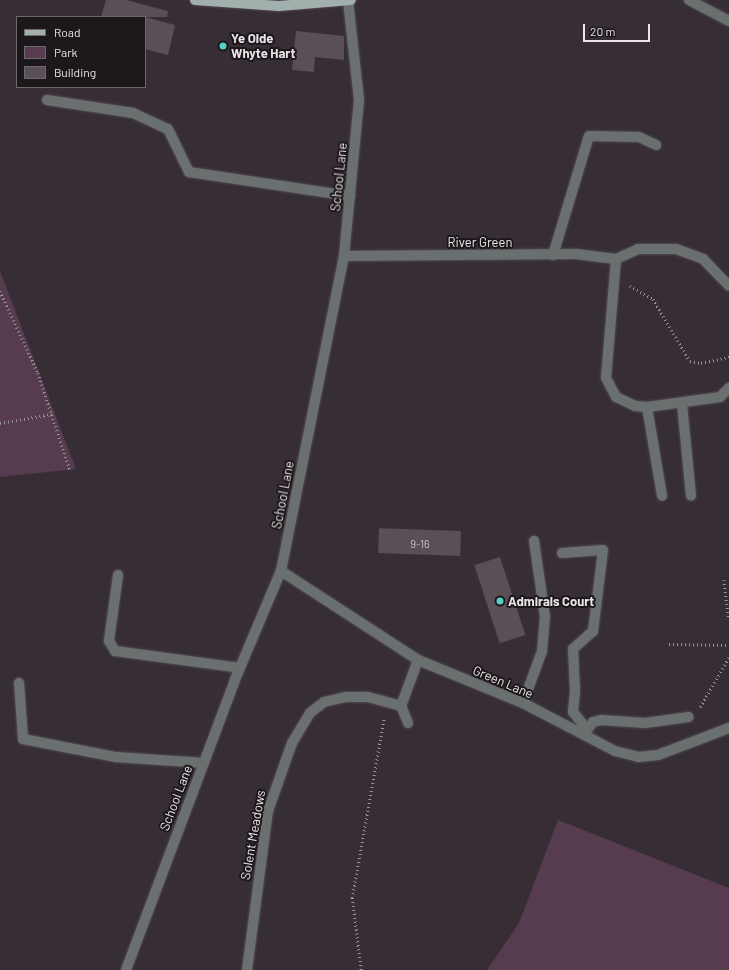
<!DOCTYPE html>
<style>
body{margin:0}
#map{position:relative;width:729px;height:970px;overflow:hidden;background:#372e35;font-family:Barlow,sans-serif}
div>[style]{position:absolute}
.green>*{inset:0;background:#573c50}
.building>*{inset:0;background:#5a4f57;transform-origin:0 0}
.path>*{height:2.5px;margin-top:-1.25px;transform-origin:0;background:repeating-linear-gradient(90deg,#9a9298 0 1px,transparent 0 4px)}
.roads{filter:drop-shadow(0 0 1px #544b52) drop-shadow(0 0 1px #544b52)}
.minor>*{height:10px;margin:-5px;padding:0 5px;transform-origin:5px;border-radius:5px;background:#69706f}
.major>*{height:10px;margin:-5px;padding:0 5px;transform-origin:5px;border-radius:5px;background:#a1afad}
.dots>*{width:11px;height:11px;translate:-50% -50%;box-sizing:border-box;border:2px solid #1c171b;border-radius:50%}
span{translate:-50% -50%;white-space:nowrap;text-align:center;line-height:1.15;-webkit-text-stroke:4px #1c171b;paint-order:stroke}
.number-label{font-size:11px;color:#c7bfc4}
.number-label span{-webkit-text-stroke-width:0}
.poi-label{font-size:13px;color:#ebe4e9;font-weight:700}
.left{translate:0 -50%;text-align:left}
.street-label{font-size:13px;color:#ebe4e9}
.legend{position:absolute;left:16px;top:16px;width:130px;height:72px;box-sizing:border-box;background:#1c171b;border:1px solid #6f696d;margin:0;padding:5px 7px;list-style:none;font-size:12px;color:#ebe4e9}
.legend li{display:flex;align-items:center;gap:8px;height:20px}
.legend b{width:20px;border:1px solid #6f696d}
.scale{position:absolute;left:583px;top:24px;width:67px;height:18px;box-sizing:border-box;border:2px solid #ebe4e9;border-top:0;padding-left:5px;font-size:12px;line-height:14px;white-space:nowrap;color:#ebe4e9;-webkit-text-stroke:3px #1c171b;paint-order:stroke}
</style>
<div id="map">
<div class="green">
<div style="clip-path:polygon(0 271px,76px 469px,0 477px)"></div>
<div style="clip-path:polygon(558px 820px,729px 888px,729px 970px,487px 970px,519px 923px)"></div>
</div>
<div class="building">
<div style="clip-path:polygon(106px 0,126px 0,168px 11px,167px 17px,101px 17px)"></div>
<div style="clip-path:polygon(145px 17px,175px 25px,168px 55px,145px 49px)"></div>
<div style="clip-path:polygon(296px 31px,344px 36px,344px 60px,315px 57px,314px 72px,292px 70px)"></div>
<div style="left:461px;top:531px;width:25px;height:82px;rotate:92deg"></div>
<div style="left:500px;top:557px;width:82px;height:27px;rotate:72deg"></div>
</div>
<div class="path">
<div style="left:630px;top:286px;width:26px;rotate:29deg"></div>
<div style="left:653px;top:299px;width:72px;rotate:59.2deg"></div>
<div style="left:690px;top:361px;width:11px;rotate:10deg"></div>
<div style="left:701px;top:363px;width:29px;rotate:-12deg"></div>
<div style="left:0;top:291px;width:90px;rotate:65.1deg"></div>
<div style="left:38px;top:373px;width:102px;rotate:71.7deg"></div>
<div style="left:0;top:423px;width:53px;rotate:-9.8deg"></div>
<div style="left:724px;top:580px;width:38px;rotate:83deg"></div>
<div style="left:669px;top:644px;width:60px;rotate:1deg"></div>
<div style="left:700px;top:707px;width:58px;rotate:-59.9deg"></div>
<div style="left:361px;top:970px;width:73px;rotate:-97.1deg"></div>
<div style="left:352px;top:898px;width:183px;rotate:-79.9deg"></div>
</div>
<div class="roads">
<div class="minor">
<div style="left:689px;top:0;width:45px;rotate:27.7deg"></div>
<div style="left:47px;top:100px;width:87px;rotate:8.6deg"></div>
<div style="left:133px;top:113px;width:38px;rotate:25deg"></div>
<div style="left:168px;top:129px;width:48px;rotate:64deg"></div>
<div style="left:189px;top:172px;width:163px;rotate:8.5deg"></div>
<div style="left:553px;top:255px;width:124px;rotate:-73.2deg"></div>
<div style="left:589px;top:136px;width:50px;rotate:1.1deg"></div>
<div style="left:639px;top:137px;width:19px;rotate:25deg"></div>
<div style="left:344px;top:256px;width:232px;rotate:-0.5deg"></div>
<div style="left:576px;top:254px;width:40px;rotate:7.1deg"></div>
<div style="left:616px;top:259px;width:24px;rotate:-24deg"></div>
<div style="left:638px;top:249px;width:38px"></div>
<div style="left:676px;top:249px;width:29px;rotate:20deg"></div>
<div style="left:703px;top:259px;width:37px;rotate:46deg"></div>
<div style="left:616px;top:259px;width:119px;rotate:94.8deg"></div>
<div style="left:606px;top:378px;width:21px;rotate:62deg"></div>
<div style="left:616px;top:397px;width:21px;rotate:25deg"></div>
<div style="left:635px;top:406px;width:12px;rotate:5deg"></div>
<div style="left:647px;top:407px;width:74px;rotate:-7.8deg"></div>
<div style="left:720px;top:397px;width:13px;rotate:-45deg"></div>
<div style="left:682px;top:404px;width:92px;rotate:84.4deg"></div>
<div style="left:647px;top:407px;width:90px;rotate:80.4deg"></div>
<div style="left:562px;top:553px;width:41px;rotate:-4.2deg"></div>
<div style="left:603px;top:550px;width:82px;rotate:97deg"></div>
<div style="left:593px;top:631px;width:27px;rotate:138deg"></div>
<div style="left:573px;top:649px;width:43px;rotate:87.3deg"></div>
<div style="left:575px;top:692px;width:20px;rotate:96deg"></div>
<div style="left:573px;top:712px;width:21px;rotate:51deg"></div>
<div style="left:281px;top:571px;width:163px;rotate:33deg"></div>
<div style="left:418px;top:660px;width:113px;rotate:22.3deg"></div>
<div style="left:523px;top:703px;width:104px;rotate:27.6deg"></div>
<div style="left:615px;top:751px;width:25px;rotate:14deg"></div>
<div style="left:639px;top:757px;width:19px;rotate:-6deg"></div>
<div style="left:658px;top:755px;width:76px;rotate:-20.8deg"></div>
<div style="left:118px;top:575px;width:67px;rotate:97.8deg"></div>
<div style="left:109px;top:641px;width:12px;rotate:59deg"></div>
<div style="left:115px;top:651px;width:126px;rotate:7.7deg"></div>
<div style="left:19px;top:683px;width:56px;rotate:85.9deg"></div>
<div style="left:23px;top:739px;width:95px;rotate:11deg"></div>
<div style="left:116px;top:757px;width:88px;rotate:3.9deg"></div>
<div style="left:523px;top:703px;width:55px;rotate:-69.9deg"></div>
<div style="left:542px;top:651px;width:34px;rotate:-85deg"></div>
<div style="left:545px;top:617px;width:77px;rotate:-98.2deg"></div>
<div style="left:408px;top:723px;width:18px;rotate:-112deg"></div>
<div style="left:401px;top:706px;width:49px;rotate:-69.7deg"></div>
<div style="left:584px;top:734px;width:15px;rotate:-53deg"></div>
<div style="left:593px;top:722px;width:8px;rotate:-14deg"></div>
<div style="left:601px;top:720px;width:44px;rotate:3.9deg"></div>
<div style="left:645px;top:723px;width:44px;rotate:-7.8deg"></div>
<div style="left:126px;top:970px;width:308px;rotate:-69.4deg"></div>
<div style="left:234px;top:682px;width:121px;rotate:-67.1deg"></div>
<div style="left:281px;top:571px;width:321px;rotate:-78.7deg"></div>
<div style="left:344px;top:256px;width:157px;rotate:-84.5deg"></div>
<div style="left:359px;top:100px;width:100px;rotate:-96.3deg"></div>
<div style="left:247px;top:970px;width:160px;rotate:-82.5deg"></div>
<div style="left:268px;top:811px;width:72px;rotate:-70.6deg"></div>
<div style="left:292px;top:743px;width:35px;rotate:-59deg"></div>
<div style="left:310px;top:713px;width:18px;rotate:-38deg"></div>
<div style="left:324px;top:702px;width:22px;rotate:-13deg"></div>
<div style="left:345px;top:697px;width:23px"></div>
<div style="left:368px;top:697px;width:34px;rotate:15deg"></div>
</div>
<div class="major">
<div style="left:195px;top:0;width:84px;rotate:4.1deg"></div>
<div style="left:279px;top:6px;width:72px;rotate:-4.8deg"></div>
</div>
</div>
<div class="dots">
<div style="left:223px;top:46px;background:#55cec5"></div>
<div style="left:500px;top:601px;background:#55cec5"></div>
</div>
<div class="number-label">
<span style="left:420px;top:544px">9-16</span>
</div>
<div class="poi-label">
<span class="left" style="left:231px;top:46px">Ye Olde<br>Whyte Hart</span>
<span class="left" style="left:508px;top:601px">Admirals Court</span>
</div>
<div class="street-label">
<span style="left:339px;top:177px;rotate:-84deg">School Lane</span>
<span style="left:480px;top:242px">River Green</span>
<span style="left:283px;top:495px;rotate:-79deg">School Lane</span>
<span style="left:503px;top:682px;rotate:23deg">Green Lane</span>
<span style="left:176px;top:798px;rotate:-69deg">School Lane</span>
<span style="left:253px;top:835px;rotate:-80deg">Solent Meadows</span>
</div>
<ul class="legend">
<li><b style="height:5px;background:#a1afad"></b>Road</li>
<li><b style="height:11px;background:#573c50"></b>Park</li>
<li><b style="height:11px;background:#5a4f57"></b>Building</li>
</ul>
<div class="scale">20 m</div>
</div>
